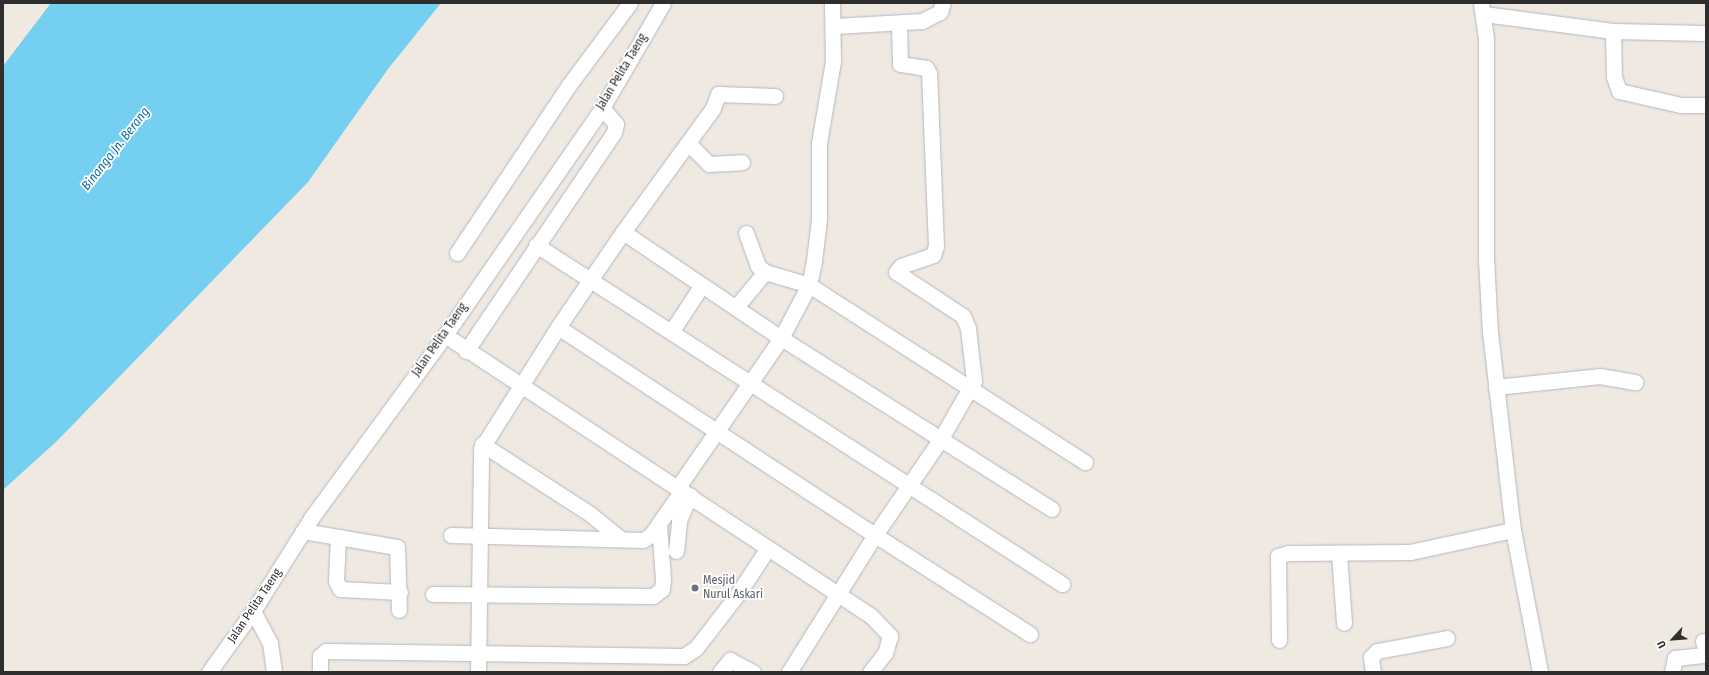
<!DOCTYPE html>
<style>
body{margin:0}
#map{position:relative;width:1709px;height:675px;overflow:hidden;background:#efe9e1;font-family:"Fira Sans Condensed",sans-serif}
div>[style]{position:absolute}
.water>*{inset:0;background:#75cff0}
.roads{filter:drop-shadow(0 0 1px #b4b7c1) drop-shadow(0 0 1px #b4b7c1)}
.minor>*{height:15px;margin:-7.5px;padding:0 7.5px;transform-origin:7.5px;border-radius:7.5px;background:#fff}
.dots>*{width:11px;height:11px;translate:-50% -50%;box-sizing:border-box;border:2px solid #fff;border-radius:50%}
span{translate:-50% -50%;white-space:nowrap;text-align:center;line-height:1.15;-webkit-text-stroke:3.5px #fff;paint-order:stroke}
.street-label{font-size:12px;color:#2e2e2e}
.worship-label{font-size:12px;color:#5b616d}
.left{translate:0 -50%;text-align:left}
.water-label{font-size:13px;color:#0d6fa3;font-style:italic}
.frame{position:absolute;inset:0;border:4px solid #2e2e2e;pointer-events:none}
.north{position:absolute;left:1653px;top:619px;width:40px;height:40px;-webkit-text-stroke:3px #fff;paint-order:stroke;rotate:244deg;font-size:11px;font-weight:700;line-height:16px;text-align:center;color:#2e2e2e}
.north::after{content:'';display:block;margin:auto;width:14px;height:18px;background:#2e2e2e;clip-path:polygon(50% 0,100% 100%,50% 72%,0 100%)}
</style>
<div id="map">
<div class="water">
<div style="clip-path:polygon(51px 3px,441px 3px,388px 69px,308px 182px,58px 440px,3px 490px,3px 66px)"></div>
</div>
<div class="roads">
<div class="minor">
<div style="left:1481px;top:3px;width:36px;rotate:82deg"></div>
<div style="left:1486px;top:39px;width:220px;rotate:90deg"></div>
<div style="left:1486px;top:259px;width:73px;rotate:86.9deg"></div>
<div style="left:1490px;top:332px;width:199px;rotate:83.4deg"></div>
<div style="left:1513px;top:530px;width:145px;rotate:79.2deg"></div>
<div style="left:1484px;top:14px;width:130px;rotate:7.5deg"></div>
<div style="left:1613px;top:31px;width:93px;rotate:1.2deg"></div>
<div style="left:835px;top:26px;width:87px;rotate:-3.3deg"></div>
<div style="left:922px;top:21px;width:20px;rotate:-27deg"></div>
<div style="left:940px;top:12px;width:9px;rotate:-72deg"></div>
<div style="left:1613px;top:31px;width:46px;rotate:88.8deg"></div>
<div style="left:1614px;top:77px;width:15px;rotate:70deg"></div>
<div style="left:1619px;top:91px;width:64px;rotate:12.7deg"></div>
<div style="left:1681px;top:105px;width:25px"></div>
<div style="left:688px;top:143px;width:30px;rotate:45deg"></div>
<div style="left:709px;top:164px;width:33px;rotate:-3deg"></div>
<div style="left:623px;top:232px;width:153px;rotate:-54deg"></div>
<div style="left:713px;top:108px;width:15px;rotate:-70deg"></div>
<div style="left:718px;top:94px;width:57px;rotate:2deg"></div>
<div style="left:746px;top:233px;width:35px;rotate:70deg"></div>
<div style="left:758px;top:266px;width:9px;rotate:41deg"></div>
<div style="left:536px;top:245px;width:626px;rotate:32.8deg"></div>
<div style="left:457px;top:253px;width:202px;rotate:-56.3deg"></div>
<div style="left:569px;top:85px;width:102px;rotate:-53.4deg"></div>
<div style="left:736px;top:307px;width:45px;rotate:-50.4deg"></div>
<div style="left:765px;top:272px;width:46px;rotate:16.5deg"></div>
<div style="left:809px;top:285px;width:328px;rotate:32.7deg"></div>
<div style="left:558px;top:327px;width:379px;rotate:33.3deg"></div>
<div style="left:875px;top:535px;width:115px;rotate:-55.6deg"></div>
<div style="left:940px;top:440px;width:68px;rotate:-60deg"></div>
<div style="left:974px;top:381px;width:53px;rotate:-96.5deg"></div>
<div style="left:968px;top:328px;width:13px;rotate:-113deg"></div>
<div style="left:963px;top:316px;width:80px;rotate:-146.7deg"></div>
<div style="left:896px;top:272px;width:8px;rotate:-50deg"></div>
<div style="left:901px;top:266px;width:34px;rotate:-19deg"></div>
<div style="left:933px;top:255px;width:9px;rotate:-72deg"></div>
<div style="left:936px;top:246px;width:173px;rotate:-92.3deg"></div>
<div style="left:929px;top:73px;width:6px;rotate:-121deg"></div>
<div style="left:926px;top:68px;width:26px;rotate:-171deg"></div>
<div style="left:900px;top:64px;width:40px;rotate:-91.4deg"></div>
<div style="left:671px;top:332px;width:56px;rotate:-56.6deg"></div>
<div style="left:445px;top:335px;width:510px;rotate:33.41deg"></div>
<div style="left:871px;top:616px;width:28px;rotate:46deg"></div>
<div style="left:890px;top:636px;width:18px;rotate:106deg"></div>
<div style="left:885px;top:653px;width:24px;rotate:128deg"></div>
<div style="left:466px;top:351px;width:264px;rotate:-55.9deg"></div>
<div style="left:614px;top:132px;width:8px;rotate:-76deg"></div>
<div style="left:616px;top:124px;width:21px;rotate:-131deg"></div>
<div style="left:1496px;top:387px;width:105px;rotate:-6deg"></div>
<div style="left:1600px;top:376px;width:36px;rotate:10deg"></div>
<div style="left:482px;top:444px;width:129px;rotate:32.9deg"></div>
<div style="left:590px;top:514px;width:36px;rotate:39deg"></div>
<div style="left:678px;top:487px;width:181px;rotate:-55.3deg"></div>
<div style="left:781px;top:338px;width:320px;rotate:32.3deg"></div>
<div style="left:303px;top:531px;width:95px;rotate:9.7deg"></div>
<div style="left:397px;top:547px;width:63px;rotate:88.2deg"></div>
<div style="left:451px;top:535px;width:192px;rotate:1.5deg"></div>
<div style="left:643px;top:540px;width:9px;rotate:-32deg"></div>
<div style="left:651px;top:535px;width:55px;rotate:-55.4deg"></div>
<div style="left:338px;top:537px;width:44px;rotate:92.6deg"></div>
<div style="left:336px;top:581px;width:9px;rotate:63deg"></div>
<div style="left:340px;top:589px;width:60px;rotate:2.9deg"></div>
<div style="left:676px;top:551px;width:31px;rotate:-84deg"></div>
<div style="left:679px;top:520px;width:27px;rotate:-66deg"></div>
<div style="left:1339px;top:553px;width:70px;rotate:85.9deg"></div>
<div style="left:433px;top:594px;width:220px;rotate:0.5deg"></div>
<div style="left:653px;top:596px;width:11px;rotate:-38deg"></div>
<div style="left:662px;top:589px;width:10px;rotate:-84deg"></div>
<div style="left:663px;top:579px;width:55px;rotate:-94.2deg"></div>
<div style="left:253px;top:611px;width:36px;rotate:62deg"></div>
<div style="left:270px;top:643px;width:29px;rotate:82deg"></div>
<div style="left:1279px;top:640px;width:84px;rotate:-90.7deg"></div>
<div style="left:1278px;top:556px;width:10px;rotate:-17deg"></div>
<div style="left:1288px;top:553px;width:122px;rotate:-0.5deg"></div>
<div style="left:1410px;top:552px;width:105px;rotate:-12.1deg"></div>
<div style="left:1703px;top:641px;width:11px;rotate:75deg"></div>
<div style="left:209px;top:672px;width:75px;rotate:-54.2deg"></div>
<div style="left:253px;top:611px;width:111px;rotate:-57.9deg"></div>
<div style="left:312px;top:517px;width:225px;rotate:-53.8deg"></div>
<div style="left:445px;top:335px;width:276px;rotate:-55.3deg"></div>
<div style="left:602px;top:108px;width:121px;rotate:-59.8deg"></div>
<div style="left:320px;top:672px;width:16px;rotate:-90deg"></div>
<div style="left:320px;top:656px;width:8px;rotate:-40deg"></div>
<div style="left:326px;top:651px;width:358px;rotate:0.8deg"></div>
<div style="left:684px;top:656px;width:14px;rotate:-34deg"></div>
<div style="left:696px;top:648px;width:67px;rotate:-52.3deg"></div>
<div style="left:737px;top:595px;width:56px;rotate:-56.6deg"></div>
<div style="left:478px;top:672px;width:223px;rotate:-89.2deg"></div>
<div style="left:481px;top:449px;width:144px;rotate:-57.7deg"></div>
<div style="left:558px;top:327px;width:115px;rotate:-55.6deg"></div>
<div style="left:623px;top:232px;width:190px;rotate:33.9deg"></div>
<div style="left:781px;top:338px;width:60px;rotate:-62.2deg"></div>
<div style="left:809px;top:285px;width:25px;rotate:-78deg"></div>
<div style="left:814px;top:261px;width:42px;rotate:-83.2deg"></div>
<div style="left:819px;top:219px;width:76px;rotate:-90deg"></div>
<div style="left:819px;top:143px;width:83px;rotate:-80.3deg"></div>
<div style="left:833px;top:61px;width:58px;rotate:-91deg"></div>
<div style="left:720px;top:672px;width:16px;rotate:-50deg"></div>
<div style="left:730px;top:660px;width:26px;rotate:28deg"></div>
<div style="left:789px;top:672px;width:162px;rotate:-57.9deg"></div>
<div style="left:875px;top:535px;width:184px;rotate:32.6deg"></div>
<div style="left:1373px;top:672px;width:15px;rotate:-98deg"></div>
<div style="left:1371px;top:657px;width:8px;rotate:-45deg"></div>
<div style="left:1377px;top:651px;width:71px;rotate:-10.5deg"></div>
<div style="left:1672px;top:672px;width:14px;rotate:-78deg"></div>
<div style="left:1675px;top:658px;width:31px;rotate:-6deg"></div>
</div>
</div>
<div class="dots">
<div style="left:695px;top:588px;background:#6b7280"></div>
</div>
<div class="street-label">
<span style="left:622px;top:72px;rotate:-59deg">Jalan Pelita Taeng</span>
<span style="left:440px;top:340px;rotate:-55deg">Jalan Pelita Taeng</span>
<span style="left:255px;top:606px;rotate:-56deg">Jalan Pelita Taeng</span>
</div>
<div class="worship-label">
<span class="left" style="left:703px;top:588px">Mesjid<br>Nurul Askari</span>
</div>
<div class="water-label">
<span style="left:116px;top:149px;rotate:-52deg">Binanga Jn. Berang</span>
</div>
<div class="frame"></div>
<div class="north">U</div>
</div>
